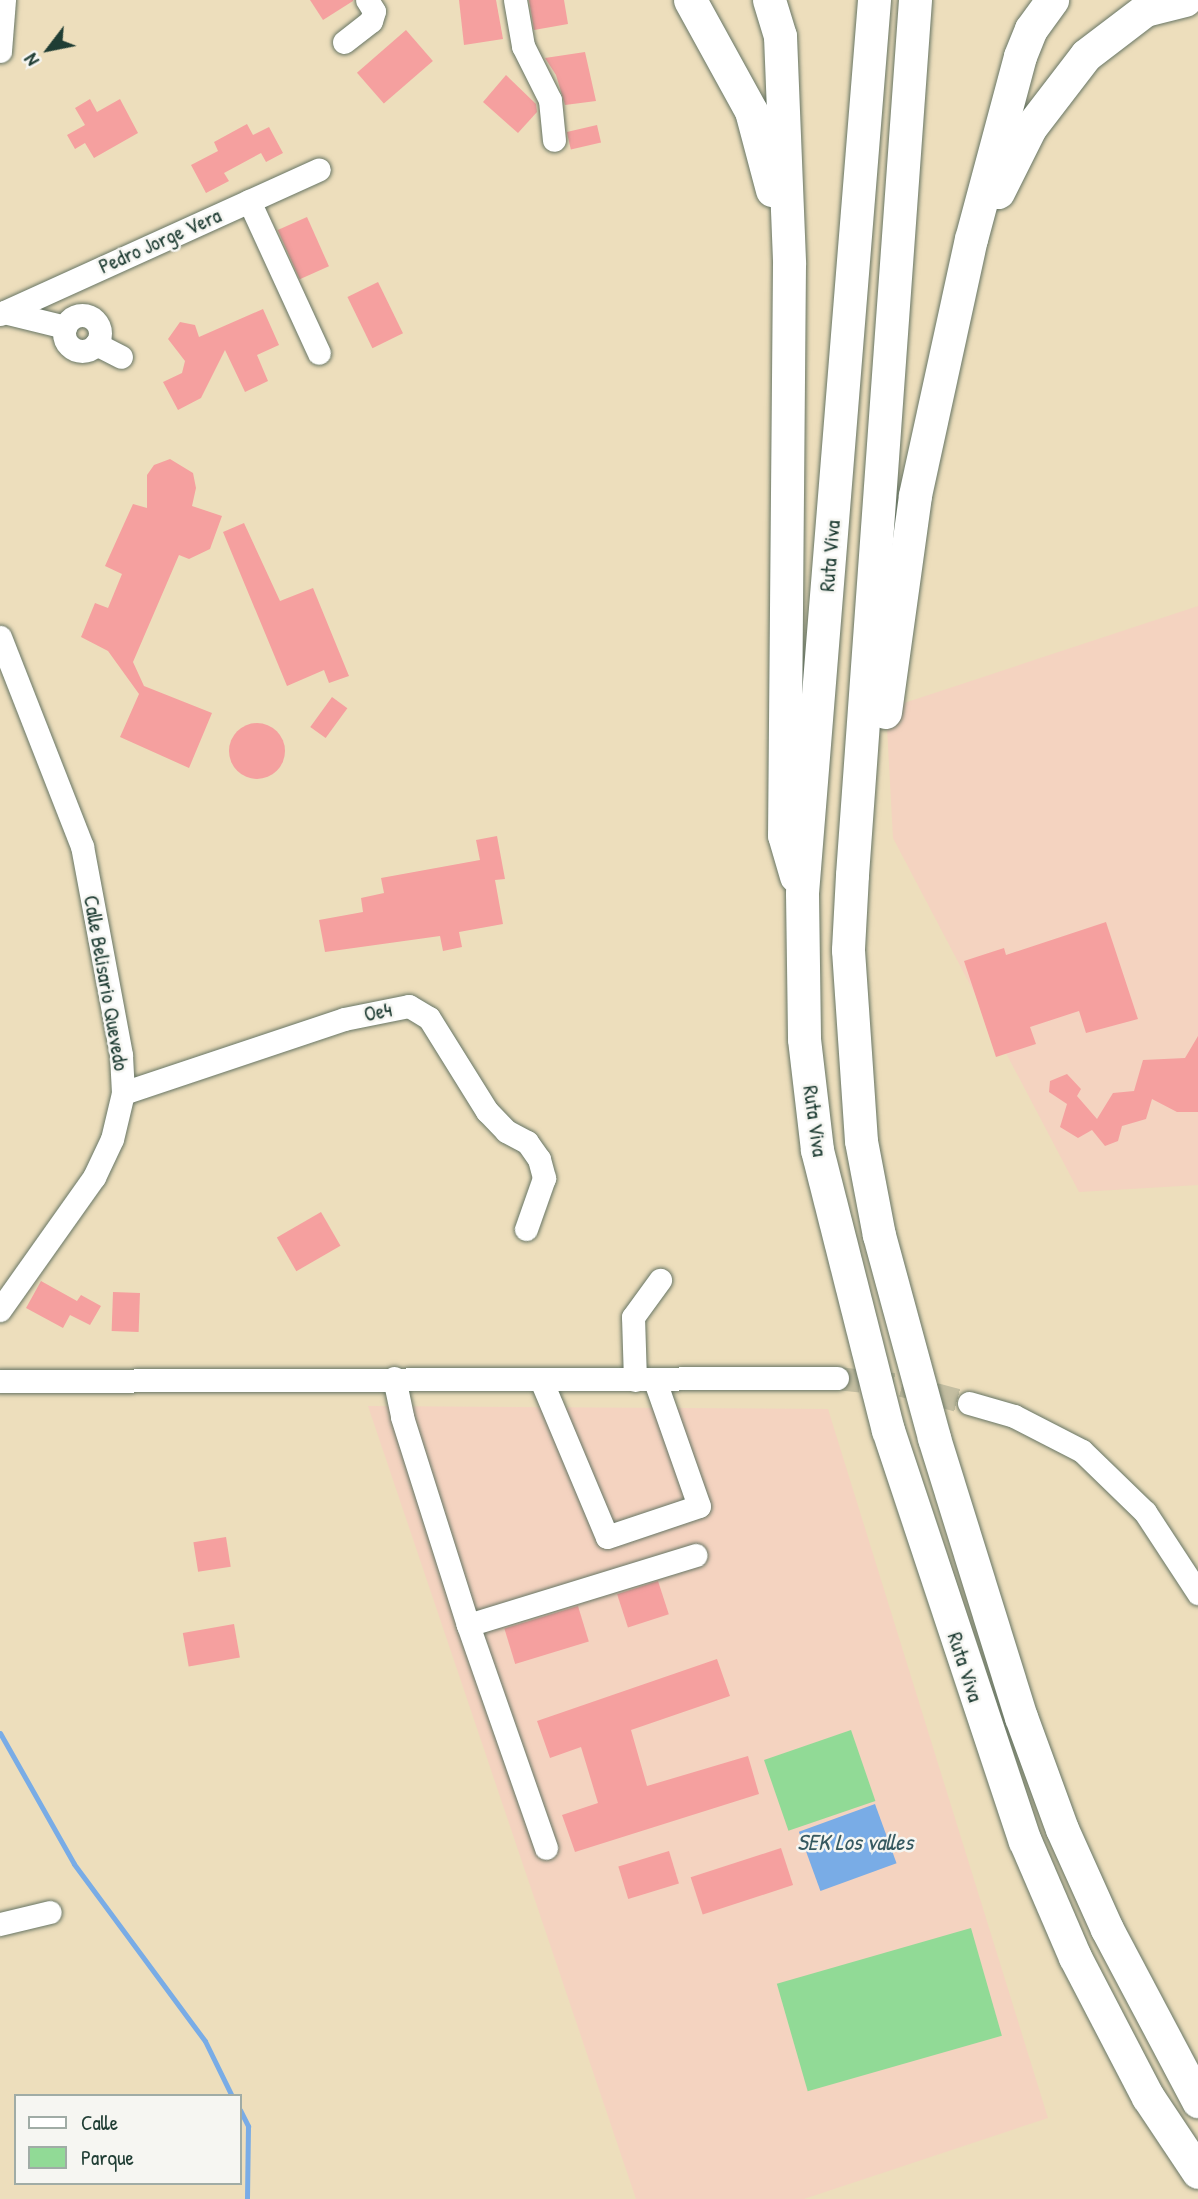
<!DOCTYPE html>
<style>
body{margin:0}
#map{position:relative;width:1198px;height:2199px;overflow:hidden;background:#eddebc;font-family:"Patrick Hand",sans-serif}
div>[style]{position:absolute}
.built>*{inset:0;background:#f4d3c0}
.green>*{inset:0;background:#91da96;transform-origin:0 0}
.water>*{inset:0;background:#79ace6;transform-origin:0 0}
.stream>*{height:5px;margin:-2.5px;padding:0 2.5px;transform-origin:2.5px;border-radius:2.5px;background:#79ace6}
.building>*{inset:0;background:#f5a09f;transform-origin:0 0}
.round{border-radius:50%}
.minor-tunnel>*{height:23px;margin-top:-11.5px;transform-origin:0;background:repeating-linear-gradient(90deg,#c4bea1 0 23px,transparent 0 34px)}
.roads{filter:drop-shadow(0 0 2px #677564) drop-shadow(0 0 2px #677564)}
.minor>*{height:23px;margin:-11.5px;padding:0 11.5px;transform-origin:11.5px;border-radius:11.5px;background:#fff}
.minor>.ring{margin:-11.5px;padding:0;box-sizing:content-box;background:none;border:23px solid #fff;border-radius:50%}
.highway>*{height:33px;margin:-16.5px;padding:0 16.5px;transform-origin:16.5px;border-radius:16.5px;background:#fff}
span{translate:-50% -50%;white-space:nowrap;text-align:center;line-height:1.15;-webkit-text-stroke:5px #f6f6f2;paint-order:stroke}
.street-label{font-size:21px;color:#1f3d34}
.water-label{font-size:23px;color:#365960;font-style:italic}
.legend{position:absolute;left:14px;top:2094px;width:228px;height:91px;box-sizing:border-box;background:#f6f6f2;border:2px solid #a0aca6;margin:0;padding:9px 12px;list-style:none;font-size:21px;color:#1f3d34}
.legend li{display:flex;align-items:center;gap:14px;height:35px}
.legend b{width:35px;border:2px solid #a0aca6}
.north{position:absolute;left:14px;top:14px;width:70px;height:70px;-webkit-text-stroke:5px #f6f6f2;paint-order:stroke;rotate:238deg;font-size:19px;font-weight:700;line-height:28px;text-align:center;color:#1f3d34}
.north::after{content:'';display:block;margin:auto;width:24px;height:32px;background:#1f3d34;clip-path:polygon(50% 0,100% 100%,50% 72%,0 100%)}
</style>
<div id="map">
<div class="built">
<div style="clip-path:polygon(1198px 606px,1198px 1185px,1079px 1192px,893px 838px,886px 709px)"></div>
<div style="clip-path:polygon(368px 1406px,828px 1409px,1048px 2118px,804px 2199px,636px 2199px)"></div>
</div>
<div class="green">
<div style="left:851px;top:1730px;width:75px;height:92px;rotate:71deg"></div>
<div style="left:971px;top:1928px;width:112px;height:202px;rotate:74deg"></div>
</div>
<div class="water">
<div style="left:875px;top:1804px;width:63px;height:81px;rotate:70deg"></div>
</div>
<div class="stream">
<div style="left:0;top:1733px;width:150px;rotate:60.5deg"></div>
<div style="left:74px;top:1864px;width:220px;rotate:53.5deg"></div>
<div style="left:205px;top:2041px;width:61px;rotate:63.9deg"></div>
<div style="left:240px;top:2110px;width:18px;rotate:63deg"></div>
<div style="left:248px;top:2126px;width:73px;rotate:90.8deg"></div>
</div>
<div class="building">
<div style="clip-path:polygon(310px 0,353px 0,353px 1px,323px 20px)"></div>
<div style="clip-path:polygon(459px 0,496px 0,503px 39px,464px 45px)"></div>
<div style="clip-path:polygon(529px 0,564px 0,568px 24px,534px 30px)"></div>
<div style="left:406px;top:30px;width:41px;height:65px;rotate:49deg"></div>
<div style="clip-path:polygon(585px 52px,596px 101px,565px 105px,556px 75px,545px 58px)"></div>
<div style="clip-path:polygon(506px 75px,536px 104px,537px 112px,518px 133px,483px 102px)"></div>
<div style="clip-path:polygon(90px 99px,97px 112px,120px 99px,138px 133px,94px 158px,85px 143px,75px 149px,67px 135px,85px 125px,75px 108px)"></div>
<div style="clip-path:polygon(247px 124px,253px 135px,269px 127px,283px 153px,266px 162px,261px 153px,224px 173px,229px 181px,206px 193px,191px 165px,218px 151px,214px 142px)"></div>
<div style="left:597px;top:125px;width:18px;height:31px;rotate:77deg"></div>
<div style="left:307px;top:217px;width:54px;height:32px;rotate:66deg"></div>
<div style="left:378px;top:282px;width:57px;height:34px;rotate:64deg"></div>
<div style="clip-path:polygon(263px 309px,279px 345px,257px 355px,268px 381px,245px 392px,225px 350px,201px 398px,178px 410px,163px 382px,182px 373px,185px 361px,168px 339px,180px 322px,195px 325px,199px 337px)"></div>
<div style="clip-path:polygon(170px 459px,193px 473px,196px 488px,192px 506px,222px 516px,210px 549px,189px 559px,179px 555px,133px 662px,144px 686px,212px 713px,189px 768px,120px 737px,139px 694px,108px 651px,81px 637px,95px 603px,108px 608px,122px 574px,105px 566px,133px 504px,147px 508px,147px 475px,154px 465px)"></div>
<div style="clip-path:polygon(244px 523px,280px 601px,313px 588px,349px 676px,329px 683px,324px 670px,287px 686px,223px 532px)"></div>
<div style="left:332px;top:697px;width:19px;height:37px;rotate:36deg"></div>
<div class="round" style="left:229px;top:723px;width:56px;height:56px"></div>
<div style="clip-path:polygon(497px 836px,505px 879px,495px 880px,503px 924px,459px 932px,462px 947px,443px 951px,440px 936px,325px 952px,319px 920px,363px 912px,361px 898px,384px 893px,381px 878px,480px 860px,476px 840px)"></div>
<div style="clip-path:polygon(1106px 922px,1138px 1019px,1086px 1033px,1079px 1011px,1030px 1027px,1036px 1044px,996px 1057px,964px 961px,1004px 948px,1006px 955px)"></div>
<div style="clip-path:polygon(1198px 1036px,1198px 1112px,1177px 1112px,1152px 1099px,1146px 1119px,1122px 1126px,1118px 1141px,1105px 1146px,1092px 1130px,1078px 1138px,1060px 1127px,1067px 1104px,1049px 1092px,1050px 1081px,1067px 1074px,1081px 1089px,1077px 1096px,1097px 1119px,1113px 1093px,1134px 1091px,1143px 1060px,1185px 1058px)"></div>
<div style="left:321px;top:1212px;width:39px;height:51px;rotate:60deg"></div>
<div style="clip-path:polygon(41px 1281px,77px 1301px,81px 1295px,101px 1306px,90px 1325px,70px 1315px,63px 1328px,26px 1308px)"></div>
<div style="left:113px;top:1292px;width:27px;height:39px;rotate:2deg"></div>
<div style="left:226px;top:1537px;width:30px;height:33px;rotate:81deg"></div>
<div style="left:658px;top:1581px;width:35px;height:43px;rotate:72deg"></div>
<div style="left:578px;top:1606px;width:37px;height:77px;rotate:73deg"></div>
<div style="left:234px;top:1624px;width:34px;height:52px;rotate:80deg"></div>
<div style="clip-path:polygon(717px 1659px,730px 1696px,631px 1730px,647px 1786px,748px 1756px,759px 1794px,575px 1852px,562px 1815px,598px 1803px,581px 1747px,550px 1758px,537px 1721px)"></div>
<div style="left:781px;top:1848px;width:39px;height:95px;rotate:72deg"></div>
<div style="left:669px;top:1851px;width:34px;height:53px;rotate:73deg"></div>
</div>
<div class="minor-tunnel">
<div style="left:837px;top:1378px;width:65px;rotate:6.1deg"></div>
<div style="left:902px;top:1385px;width:69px;rotate:15deg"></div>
</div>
<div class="roads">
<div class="minor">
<div style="left:515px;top:0;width:47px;rotate:80.1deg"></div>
<div style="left:523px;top:46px;width:60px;rotate:63.4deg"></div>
<div style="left:550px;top:100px;width:40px;rotate:84.3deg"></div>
<div style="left:344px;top:42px;width:34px;rotate:-38deg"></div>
<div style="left:371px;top:21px;width:10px;rotate:-73deg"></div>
<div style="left:374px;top:11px;width:13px;rotate:-122deg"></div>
<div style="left:0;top:51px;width:51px;rotate:-85.5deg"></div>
<div style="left:249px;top:201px;width:167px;rotate:65.3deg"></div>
<div style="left:4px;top:312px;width:63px;rotate:13.8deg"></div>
<div style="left:0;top:314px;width:350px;rotate:-24.4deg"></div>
<div class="ring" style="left:64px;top:315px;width:13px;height:13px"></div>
<div style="left:96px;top:344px;width:28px;rotate:27deg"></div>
<div style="left:0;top:637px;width:225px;rotate:68.6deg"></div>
<div style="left:82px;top:846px;width:213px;rotate:79.4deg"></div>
<div style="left:121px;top:1055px;width:38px;rotate:87deg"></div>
<div style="left:123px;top:1093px;width:47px;rotate:103.4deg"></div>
<div style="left:112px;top:1139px;width:42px;rotate:115.3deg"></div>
<div style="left:94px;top:1177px;width:163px;rotate:125.3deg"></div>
<div style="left:123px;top:1093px;width:233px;rotate:-18.5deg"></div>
<div style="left:344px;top:1019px;width:66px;rotate:-11.3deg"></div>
<div style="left:409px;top:1006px;width:23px;rotate:31deg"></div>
<div style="left:429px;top:1018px;width:110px;rotate:58.1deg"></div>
<div style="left:487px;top:1111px;width:28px;rotate:46deg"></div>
<div style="left:506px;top:1131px;width:24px;rotate:28deg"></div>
<div style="left:527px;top:1142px;width:21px;rotate:55deg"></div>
<div style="left:539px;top:1159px;width:20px;rotate:75deg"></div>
<div style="left:544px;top:1178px;width:54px;rotate:109.4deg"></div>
<div style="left:394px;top:1378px;width:40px;rotate:78deg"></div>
<div style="left:402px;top:1417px;width:218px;rotate:72.4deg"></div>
<div style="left:468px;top:1625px;width:236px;rotate:70.7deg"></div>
<div style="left:541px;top:1380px;width:170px;rotate:67.2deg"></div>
<div style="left:607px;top:1537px;width:97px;rotate:-18.6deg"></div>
<div style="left:699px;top:1506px;width:133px;rotate:-109.4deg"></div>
<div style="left:635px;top:1380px;width:63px;rotate:-91.8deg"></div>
<div style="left:633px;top:1317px;width:46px;rotate:-53.9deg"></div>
<div style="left:0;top:1381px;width:837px;rotate:-0.21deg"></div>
<div style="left:969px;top:1403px;width:47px;rotate:16.1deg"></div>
<div style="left:1014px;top:1416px;width:76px;rotate:27.2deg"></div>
<div style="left:1082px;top:1451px;width:88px;rotate:44.1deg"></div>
<div style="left:1145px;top:1512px;width:97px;rotate:56.8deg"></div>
<div style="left:468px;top:1625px;width:238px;rotate:-17.1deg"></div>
<div style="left:0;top:1924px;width:51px;rotate:-13.5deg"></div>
</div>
<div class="highway">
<div style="left:690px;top:0;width:127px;rotate:61.2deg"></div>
<div style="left:751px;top:111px;width:82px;rotate:75.1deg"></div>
<div style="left:769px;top:0;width:38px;rotate:73deg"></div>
<div style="left:780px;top:36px;width:228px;rotate:87.7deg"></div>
<div style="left:789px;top:264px;width:571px;rotate:90.5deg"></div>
<div style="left:784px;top:835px;width:43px;rotate:73.7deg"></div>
<div style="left:874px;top:0;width:896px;rotate:94.61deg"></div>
<div style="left:802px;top:893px;width:146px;rotate:89.2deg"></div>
<div style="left:804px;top:1039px;width:112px;rotate:83.3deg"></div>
<div style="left:817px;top:1150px;width:289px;rotate:75.8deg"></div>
<div style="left:888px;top:1430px;width:433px;rotate:71.6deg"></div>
<div style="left:1025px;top:1841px;width:126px;rotate:66.7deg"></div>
<div style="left:1075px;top:1957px;width:158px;rotate:62.5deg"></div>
<div style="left:1148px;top:2097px;width:90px;rotate:56.3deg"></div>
<div style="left:915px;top:0;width:877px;rotate:94.12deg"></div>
<div style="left:852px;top:875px;width:75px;rotate:93.1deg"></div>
<div style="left:848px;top:950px;width:191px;rotate:86.1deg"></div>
<div style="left:861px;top:1141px;width:96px;rotate:79.2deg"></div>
<div style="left:879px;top:1235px;width:210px;rotate:74.8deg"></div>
<div style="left:934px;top:1438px;width:292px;rotate:72.7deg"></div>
<div style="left:1021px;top:1717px;width:119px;rotate:69.9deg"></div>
<div style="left:1062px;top:1829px;width:110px;rotate:65.8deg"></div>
<div style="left:1107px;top:1929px;width:195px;rotate:62.1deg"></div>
<div style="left:998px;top:192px;width:72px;rotate:-63.4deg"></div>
<div style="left:1030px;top:128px;width:92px;rotate:-52.5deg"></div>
<div style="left:1086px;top:55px;width:74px;rotate:-37.3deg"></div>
<div style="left:1145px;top:10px;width:41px;rotate:-14deg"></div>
<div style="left:885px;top:712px;width:219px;rotate:-82.1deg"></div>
<div style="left:915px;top:495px;width:262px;rotate:-77.7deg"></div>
<div style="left:971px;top:239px;width:189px;rotate:-75deg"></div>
<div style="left:1020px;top:56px;width:29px;rotate:-68deg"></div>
<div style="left:1031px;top:29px;width:36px;rotate:-54deg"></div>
</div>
</div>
<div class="street-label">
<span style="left:160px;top:241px;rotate:-24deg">Pedro Jorge Vera</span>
<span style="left:830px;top:556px;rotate:-85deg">Ruta Viva</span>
<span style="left:106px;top:983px;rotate:80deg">Calle Belisario Quevedo</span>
<span style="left:378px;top:1012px;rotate:-11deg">Oe4</span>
<span style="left:815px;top:1121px;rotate:82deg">Ruta Viva</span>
<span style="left:965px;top:1667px;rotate:72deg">Ruta Viva</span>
</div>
<div class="water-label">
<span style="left:855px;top:1842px">SEK Los valles</span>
</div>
<ul class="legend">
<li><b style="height:9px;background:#fff"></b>Calle</li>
<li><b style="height:19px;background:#91da96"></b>Parque</li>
</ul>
<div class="north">N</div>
</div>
